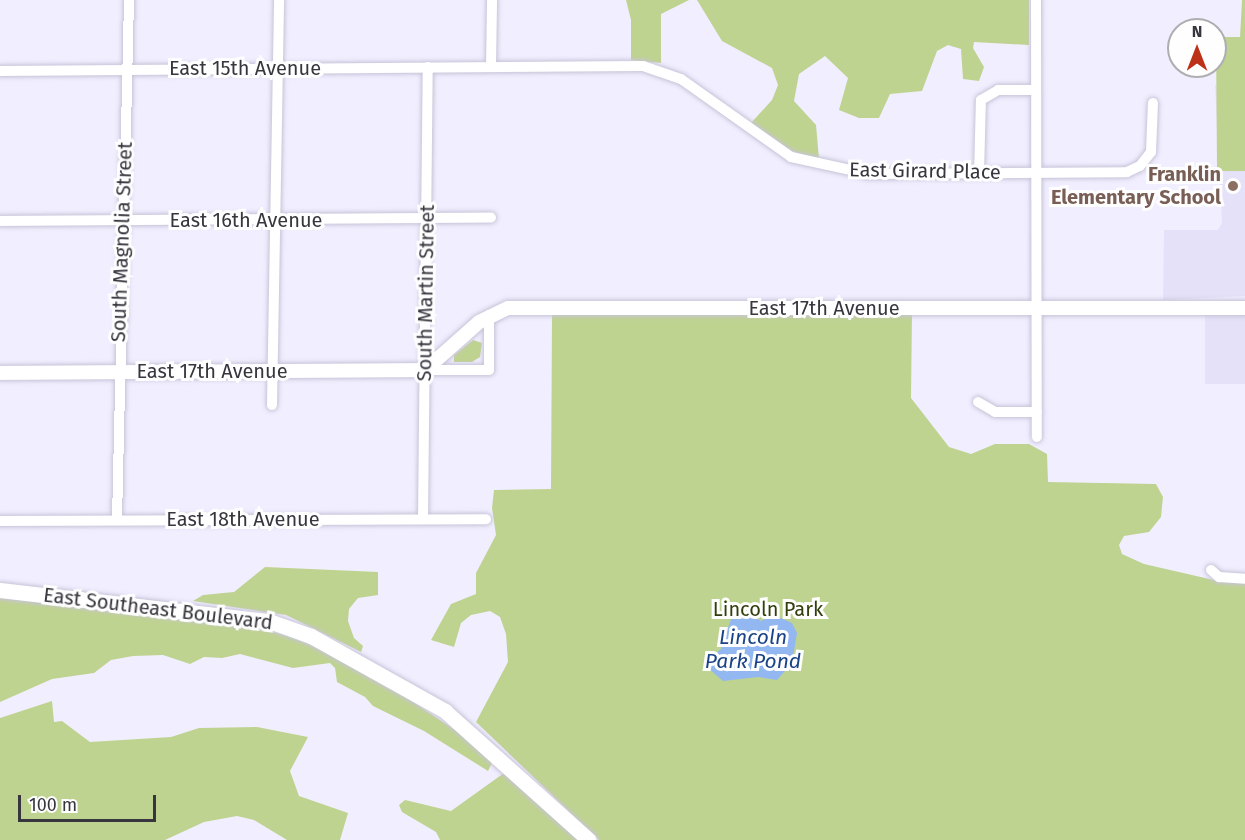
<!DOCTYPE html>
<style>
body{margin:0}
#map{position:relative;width:1245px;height:840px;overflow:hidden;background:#f1eeff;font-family:"Fira Sans",sans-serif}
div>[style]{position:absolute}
.built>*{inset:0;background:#e5e1f8;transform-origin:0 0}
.green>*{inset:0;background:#bfd390}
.water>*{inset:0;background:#92b7f1}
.roads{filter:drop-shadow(0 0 2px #c7c4d8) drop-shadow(0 0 2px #c7c4d8)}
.minor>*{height:10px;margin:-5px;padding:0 5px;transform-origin:5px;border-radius:5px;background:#fff}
.tertiary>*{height:14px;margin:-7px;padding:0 7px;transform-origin:7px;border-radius:7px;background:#fff}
.secondary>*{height:15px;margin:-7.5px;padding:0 7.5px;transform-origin:7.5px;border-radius:7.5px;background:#fff}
.dots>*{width:16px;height:16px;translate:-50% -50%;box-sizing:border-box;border:3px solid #fefefe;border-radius:50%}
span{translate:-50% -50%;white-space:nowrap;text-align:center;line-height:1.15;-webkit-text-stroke:6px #fefefe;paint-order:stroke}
.street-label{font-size:20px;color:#37353d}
.education-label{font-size:20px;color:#785e54;font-weight:700}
.right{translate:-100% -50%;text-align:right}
.park-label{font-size:20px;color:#323e0b}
.water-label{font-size:21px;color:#1a4487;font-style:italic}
.north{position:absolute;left:1167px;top:18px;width:60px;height:60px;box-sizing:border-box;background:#fefefe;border:2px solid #aeaeb1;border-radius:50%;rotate:0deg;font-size:16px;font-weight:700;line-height:24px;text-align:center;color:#37353d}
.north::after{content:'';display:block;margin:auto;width:21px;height:27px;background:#bc3118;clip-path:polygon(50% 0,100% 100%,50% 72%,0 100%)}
.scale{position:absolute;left:18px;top:795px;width:138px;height:27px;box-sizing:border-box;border:3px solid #37353d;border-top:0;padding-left:8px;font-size:18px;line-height:21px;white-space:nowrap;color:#37353d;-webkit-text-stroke:4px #fefefe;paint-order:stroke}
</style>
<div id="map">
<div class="built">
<div style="clip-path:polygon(1215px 85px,1245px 85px,1245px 296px,1163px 300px,1164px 230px,1218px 230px,1222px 223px)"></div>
<div style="left:1245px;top:312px;width:72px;height:40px;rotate:90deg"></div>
</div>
<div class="green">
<div style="clip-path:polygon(626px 0,689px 0,661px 14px,661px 63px,631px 60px,631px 20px)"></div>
<div style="clip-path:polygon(697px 0,1029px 0,1029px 45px,974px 42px,973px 48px,984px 67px,979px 81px,963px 79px,961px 49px,948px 45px,937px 51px,922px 91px,890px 94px,879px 118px,859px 118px,839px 110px,848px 78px,825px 56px,799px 74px,794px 101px,816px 125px,819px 159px,792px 151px,751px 123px,772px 100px,778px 85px,772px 68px,722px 41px)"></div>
<div style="clip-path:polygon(1242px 0,1245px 0,1245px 171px,1220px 171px,1217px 168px,1216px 37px,1240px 37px)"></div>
<div style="clip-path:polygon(912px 313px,911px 398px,949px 447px,971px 454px,995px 444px,1029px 444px,1047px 454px,1048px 482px,1156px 484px,1163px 497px,1161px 517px,1149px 532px,1124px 536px,1119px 545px,1122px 554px,1144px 564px,1218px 581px,1245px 582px,1245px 840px,599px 840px,476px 722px,508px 662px,506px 634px,500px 617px,490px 611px,471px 615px,461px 623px,454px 647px,431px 640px,451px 604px,476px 594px,476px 573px,496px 535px,492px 508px,494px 490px,551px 489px,552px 314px)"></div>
<div style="clip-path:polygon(473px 340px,482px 343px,480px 357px,472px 362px,454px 362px,454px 355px)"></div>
<div style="clip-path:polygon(265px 567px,378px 572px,378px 595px,358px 598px,349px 609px,348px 621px,354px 638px,363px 646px,361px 652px,286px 615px,193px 601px,203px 595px,234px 592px)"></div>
<div style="clip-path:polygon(0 598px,265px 630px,287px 636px,328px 652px,392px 688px,458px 732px,492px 763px,488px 771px,424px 731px,373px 706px,365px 697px,337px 682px,335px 668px,330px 663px,293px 668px,240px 654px,222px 658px,204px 657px,190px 664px,163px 655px,133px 656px,111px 660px,94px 673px,52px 679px,0 702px)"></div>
<div style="clip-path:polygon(52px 701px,54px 722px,62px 721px,90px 742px,171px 737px,199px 728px,257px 727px,308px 737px,290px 771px,299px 796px,348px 813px,340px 840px,287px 840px,254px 820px,237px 816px,204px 822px,165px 840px,0 840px,0 718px)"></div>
<div style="clip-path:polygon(504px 773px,578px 840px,440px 840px,436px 832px,402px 812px,399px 805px,405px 800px,451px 811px)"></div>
</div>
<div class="water">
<div style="clip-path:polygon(734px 610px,745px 610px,761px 621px,774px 615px,792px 623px,797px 633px,792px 663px,777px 680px,758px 677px,723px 681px,708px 668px,706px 661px,721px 649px)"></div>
</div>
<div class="roads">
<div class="minor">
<div style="left:1036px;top:0;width:437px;rotate:89.9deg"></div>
<div style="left:491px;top:67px;width:67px;rotate:-89.1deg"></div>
<div style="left:0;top:71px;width:643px;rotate:-0.45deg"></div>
<div style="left:643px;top:66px;width:40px;rotate:18.9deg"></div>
<div style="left:681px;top:79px;width:135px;rotate:35.3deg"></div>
<div style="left:791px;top:157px;width:79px;rotate:12.4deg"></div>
<div style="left:868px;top:174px;width:259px;rotate:-0.4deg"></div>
<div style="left:1127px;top:172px;width:14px;rotate:-25deg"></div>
<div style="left:1140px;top:166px;width:18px;rotate:-52deg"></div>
<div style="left:1151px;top:152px;width:49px;rotate:-87.7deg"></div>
<div style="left:979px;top:174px;width:74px;rotate:-88.5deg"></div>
<div style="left:981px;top:100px;width:20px;rotate:-30deg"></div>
<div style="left:998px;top:90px;width:38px"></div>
<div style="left:0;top:221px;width:491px;rotate:-0.4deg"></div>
<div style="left:425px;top:370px;width:64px"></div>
<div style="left:489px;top:370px;width:55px;rotate:-90deg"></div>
<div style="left:978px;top:402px;width:20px;rotate:30deg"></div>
<div style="left:995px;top:412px;width:42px"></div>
<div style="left:272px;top:405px;width:405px;rotate:-89deg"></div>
<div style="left:423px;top:519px;width:452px;rotate:-89.4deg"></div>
<div style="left:117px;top:520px;width:520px;rotate:-88.68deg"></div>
<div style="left:0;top:521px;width:486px;rotate:-0.2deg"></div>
<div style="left:1211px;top:570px;width:11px;rotate:41deg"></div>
<div style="left:1219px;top:577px;width:26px;rotate:4deg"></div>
</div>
<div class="tertiary">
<div style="left:0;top:373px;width:425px;rotate:-0.4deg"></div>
<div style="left:425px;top:370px;width:72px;rotate:-41.6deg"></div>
<div style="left:479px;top:322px;width:32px;rotate:-26deg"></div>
<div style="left:508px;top:308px;width:737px"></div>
</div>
<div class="secondary">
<div style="left:0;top:590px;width:271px;rotate:6.6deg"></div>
<div style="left:269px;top:621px;width:45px;rotate:19.7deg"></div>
<div style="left:311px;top:636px;width:154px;rotate:29.2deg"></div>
<div style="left:445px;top:711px;width:193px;rotate:41.9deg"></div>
</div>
</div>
<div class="dots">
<div style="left:1233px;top:186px;background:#8d6e63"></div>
</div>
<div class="street-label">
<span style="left:245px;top:68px">East 15th Avenue</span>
<span style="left:925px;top:171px;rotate:1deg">East Girard Place</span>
<span style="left:246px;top:220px">East 16th Avenue</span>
<span style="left:122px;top:242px;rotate:-88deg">South Magnolia Street</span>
<span style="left:426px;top:293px;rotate:-89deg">South Martin Street</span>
<span style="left:824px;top:308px">East 17th Avenue</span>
<span style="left:212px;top:371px">East 17th Avenue</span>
<span style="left:243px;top:519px">East 18th Avenue</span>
<span style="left:158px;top:609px;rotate:7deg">East Southeast Boulevard</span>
</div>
<div class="education-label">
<span class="right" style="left:1221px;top:186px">Franklin<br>Elementary School</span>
</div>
<div class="park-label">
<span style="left:768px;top:609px">Lincoln Park</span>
</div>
<div class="water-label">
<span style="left:753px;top:649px">Lincoln<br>Park Pond</span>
</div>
<div class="north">N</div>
<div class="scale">100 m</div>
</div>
